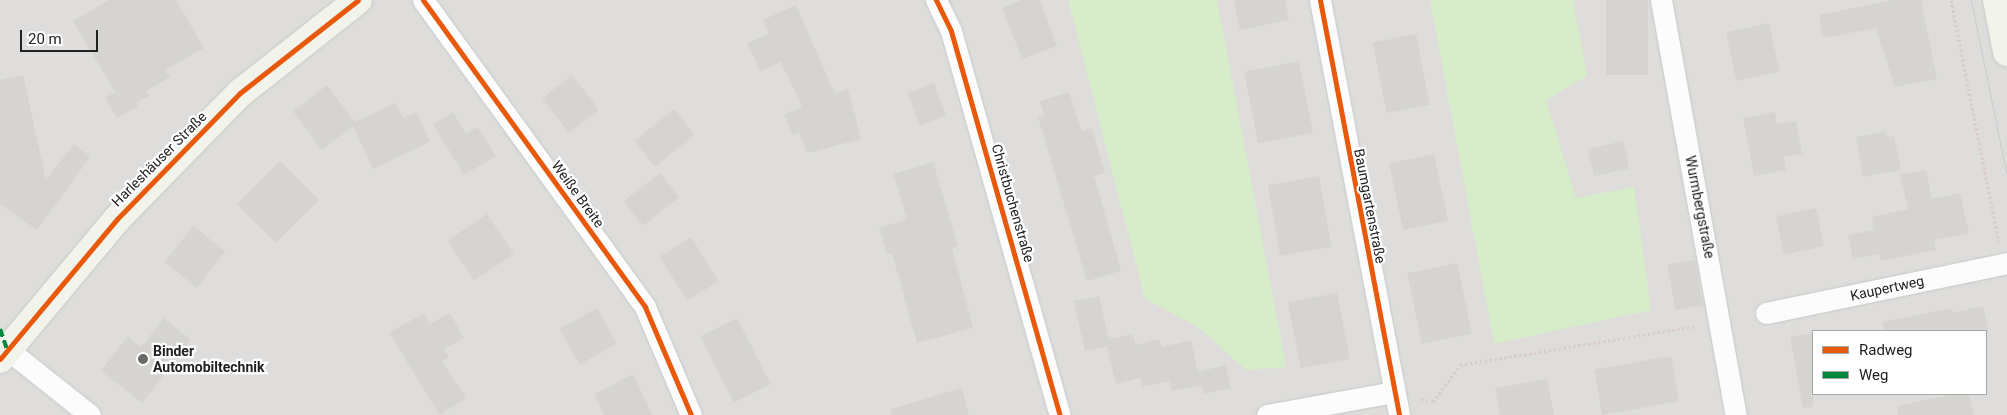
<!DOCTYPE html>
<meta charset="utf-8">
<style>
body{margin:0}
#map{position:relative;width:2007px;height:415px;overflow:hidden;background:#efeee9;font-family:Roboto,sans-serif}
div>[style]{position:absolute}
.residential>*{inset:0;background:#dedddb}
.grass>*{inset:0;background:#d7ecc8}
.building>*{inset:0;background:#d6d4d0;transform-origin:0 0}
.path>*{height:3px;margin-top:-1.5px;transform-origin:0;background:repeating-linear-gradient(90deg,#d8ccc8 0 2.5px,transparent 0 5px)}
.roads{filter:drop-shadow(0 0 1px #c8c8c5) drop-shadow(0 0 1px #c8c8c5)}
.street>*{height:21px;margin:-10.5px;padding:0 10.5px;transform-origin:10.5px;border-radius:10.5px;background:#fdfcfc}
.secondary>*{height:28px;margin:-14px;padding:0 14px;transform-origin:14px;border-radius:14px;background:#f2f4ec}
.tram>*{height:1px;margin:-0.5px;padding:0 0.5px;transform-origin:0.5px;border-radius:0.5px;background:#cbcbca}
.quiet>*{height:4px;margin-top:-2px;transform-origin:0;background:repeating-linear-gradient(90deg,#00873e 0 8px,transparent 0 12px)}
.cycleway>*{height:5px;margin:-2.5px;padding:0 2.5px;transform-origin:2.5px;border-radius:2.5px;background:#e8590c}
.dots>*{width:14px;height:14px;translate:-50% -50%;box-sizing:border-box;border:2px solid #fff;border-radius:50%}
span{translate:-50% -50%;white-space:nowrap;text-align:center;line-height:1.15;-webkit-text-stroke:4.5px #fff;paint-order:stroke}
.street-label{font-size:14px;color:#212121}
.poi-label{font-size:14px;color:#212121;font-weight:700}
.left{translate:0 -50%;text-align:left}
.legend{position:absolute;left:1812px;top:330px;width:175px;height:65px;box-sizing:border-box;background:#fff;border:1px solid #a6a6a6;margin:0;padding:6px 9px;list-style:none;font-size:15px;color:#212121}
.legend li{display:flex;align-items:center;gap:10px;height:25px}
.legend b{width:25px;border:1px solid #a6a6a6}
.scale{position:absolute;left:20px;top:30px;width:78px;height:22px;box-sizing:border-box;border:2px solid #212121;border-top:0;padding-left:6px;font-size:15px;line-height:18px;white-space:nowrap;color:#212121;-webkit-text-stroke:4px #fff;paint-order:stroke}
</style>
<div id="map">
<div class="residential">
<div style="clip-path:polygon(evenodd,0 0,2007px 0,2007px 415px,0 415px,0 0,1813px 331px,1986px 331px,1986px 394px,1813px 394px,1813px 331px)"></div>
</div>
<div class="grass">
<div style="clip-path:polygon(1068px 0,1217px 0,1286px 367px,1246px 370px,1198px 327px,1145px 299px)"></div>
<div style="clip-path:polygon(1430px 0,1573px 0,1587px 76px,1546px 100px,1576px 198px,1634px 187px,1651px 310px,1494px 344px)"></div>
</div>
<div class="building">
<div style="clip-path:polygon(109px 0,176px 0,204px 48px,165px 70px,170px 77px,146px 91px,149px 96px,136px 103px,138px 106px,117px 118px,105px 98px,115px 92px,73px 21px)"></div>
<div style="clip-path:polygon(1022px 0,1040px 0,1057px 46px,1022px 59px,1002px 8px)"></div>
<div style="clip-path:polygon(1234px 0,1285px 0,1289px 20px,1240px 30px)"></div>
<div style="left:1606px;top:0;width:42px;height:75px"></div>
<div style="clip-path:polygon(1893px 0,1921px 0,1937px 79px,1895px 87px,1876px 28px,1823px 38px,1819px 15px)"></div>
<div style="clip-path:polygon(796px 5px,835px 94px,848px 89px,861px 139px,807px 153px,799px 132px,792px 135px,784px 114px,802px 107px,781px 62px,760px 71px,747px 43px,769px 34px,763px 20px)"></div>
<div style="left:1769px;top:23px;width:50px;height:44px;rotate:78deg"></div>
<div style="left:1416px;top:34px;width:72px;height:44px;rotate:79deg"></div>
<div style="left:1299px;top:61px;width:73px;height:56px;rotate:79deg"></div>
<div style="clip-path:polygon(23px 75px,46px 180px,74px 144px,90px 157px,37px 230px,0 204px,0 80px)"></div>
<div style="left:572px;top:75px;width:44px;height:38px;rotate:52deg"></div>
<div style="left:934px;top:83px;width:35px;height:28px;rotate:70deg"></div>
<div style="clip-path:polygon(327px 85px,355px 122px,396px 103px,403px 118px,416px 112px,430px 142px,373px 169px,353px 126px,322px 150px,293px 111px)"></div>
<div style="clip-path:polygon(1069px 92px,1082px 132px,1092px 128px,1105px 173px,1094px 176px,1121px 271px,1087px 281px,1038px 117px,1044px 115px,1040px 101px)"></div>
<div style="left:674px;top:109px;width:33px;height:51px;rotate:51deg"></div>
<div style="clip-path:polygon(453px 112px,466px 134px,478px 127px,496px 156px,464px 175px,433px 124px)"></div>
<div style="clip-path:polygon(1775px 112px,1777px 124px,1796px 121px,1802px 154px,1784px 157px,1786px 170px,1754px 176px,1743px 118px)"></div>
<div style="clip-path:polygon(1886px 131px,1887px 137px,1894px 136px,1901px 170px,1863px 177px,1856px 137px)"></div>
<div style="left:1623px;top:141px;width:28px;height:36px;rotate:77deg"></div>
<div style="left:1434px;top:154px;width:68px;height:46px;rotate:78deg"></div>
<div style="left:280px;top:161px;width:55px;height:61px;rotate:45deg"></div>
<div style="clip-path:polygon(933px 162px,958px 246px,952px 248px,973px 328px,917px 343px,892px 253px,887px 254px,879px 228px,907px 219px,893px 174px)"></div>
<div style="clip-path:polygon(1926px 170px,1932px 199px,1960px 193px,1969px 233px,1934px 240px,1936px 250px,1881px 261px,1879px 254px,1853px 259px,1848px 235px,1874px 230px,1872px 217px,1908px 209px,1900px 174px)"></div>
<div style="left:660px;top:173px;width:31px;height:46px;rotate:52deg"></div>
<div style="left:1319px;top:176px;width:72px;height:52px;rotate:80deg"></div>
<div style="left:1816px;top:208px;width:39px;height:41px;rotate:78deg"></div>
<div style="left:487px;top:214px;width:48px;height:48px;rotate:56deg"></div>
<div style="left:193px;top:226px;width:41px;height:46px;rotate:38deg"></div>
<div style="left:691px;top:237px;width:52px;height:37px;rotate:58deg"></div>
<div style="left:1695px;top:260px;width:46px;height:28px;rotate:80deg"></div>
<div style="left:1457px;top:263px;width:72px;height:51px;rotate:78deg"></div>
<div style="left:1337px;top:293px;width:67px;height:50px;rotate:79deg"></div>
<div style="clip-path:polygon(1099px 296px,1109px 339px,1133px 334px,1136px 345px,1159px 339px,1162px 347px,1191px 340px,1198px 372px,1226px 365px,1231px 388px,1203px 394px,1201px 385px,1172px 391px,1169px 381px,1142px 387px,1140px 378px,1116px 384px,1107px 346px,1085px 351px,1074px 301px)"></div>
<div style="clip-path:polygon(1983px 306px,1989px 331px,1884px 331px,1883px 322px,1951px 308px,1952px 313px)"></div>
<div style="left:597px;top:308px;width:41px;height:43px;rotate:61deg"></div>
<div style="clip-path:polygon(424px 313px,430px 324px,450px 313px,464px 338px,444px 349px,449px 357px,442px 361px,466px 398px,440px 415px,389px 333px)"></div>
<div style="clip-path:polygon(164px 318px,191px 340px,142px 403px,101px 371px,128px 336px,141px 347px)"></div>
<div style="left:737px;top:318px;width:74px;height:41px;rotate:63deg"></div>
<div style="clip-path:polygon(1813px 333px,1813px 407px,1803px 408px,1790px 337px)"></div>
<div style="left:1671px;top:356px;width:46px;height:78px;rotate:80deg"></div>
<div style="clip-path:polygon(633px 374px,652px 415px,604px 415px,595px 394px)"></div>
<div style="clip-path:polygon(1547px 379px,1554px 415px,1500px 415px,1495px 388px)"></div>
<div style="clip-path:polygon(962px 388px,969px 415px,892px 415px,891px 409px)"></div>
<div style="clip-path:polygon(1953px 394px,1969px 394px,1974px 415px,1898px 415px,1897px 406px)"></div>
</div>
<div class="path">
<div style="left:1951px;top:0;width:247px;rotate:78.8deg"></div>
<div style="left:1421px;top:399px;width:12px;rotate:14deg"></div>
<div style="left:1433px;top:402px;width:46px;rotate:-53.9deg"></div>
<div style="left:1460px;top:365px;width:238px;rotate:-9.4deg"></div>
</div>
<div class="roads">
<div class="street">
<div style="left:423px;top:0;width:379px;rotate:54.1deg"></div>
<div style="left:645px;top:307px;width:117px;rotate:66.9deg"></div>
<div style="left:936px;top:0;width:34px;rotate:64deg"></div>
<div style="left:951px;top:31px;width:399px;rotate:74.2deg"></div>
<div style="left:1320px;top:0;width:422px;rotate:79.2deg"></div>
<div style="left:1661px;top:0;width:422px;rotate:79.8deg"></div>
<div style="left:1766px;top:313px;width:246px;rotate:-11.7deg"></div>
<div style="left:7px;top:349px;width:106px;rotate:38.5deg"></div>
<div style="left:1267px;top:415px;width:128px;rotate:-10.3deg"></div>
</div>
<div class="secondary">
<div style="left:1997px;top:0;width:53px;rotate:79.1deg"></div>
<div style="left:0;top:359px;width:182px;rotate:-50.1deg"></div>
<div style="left:117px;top:219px;width:176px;rotate:-45.7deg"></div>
<div style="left:240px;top:93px;width:150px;rotate:-38.2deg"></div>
</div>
</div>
<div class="tram">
<div style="left:1971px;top:0;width:181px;rotate:78.5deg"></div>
</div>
<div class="quiet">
<div style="left:0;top:329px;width:21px;rotate:71deg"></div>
</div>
<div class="cycleway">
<div style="left:423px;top:0;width:379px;rotate:54.1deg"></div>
<div style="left:645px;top:307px;width:117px;rotate:66.9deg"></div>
<div style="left:936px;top:0;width:34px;rotate:64deg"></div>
<div style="left:951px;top:31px;width:399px;rotate:74.2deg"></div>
<div style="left:1320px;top:0;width:422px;rotate:79.2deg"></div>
<div style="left:0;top:359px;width:182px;rotate:-50.1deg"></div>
<div style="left:117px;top:219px;width:176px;rotate:-45.7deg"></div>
<div style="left:240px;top:93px;width:150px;rotate:-38.2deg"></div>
</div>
<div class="dots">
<div style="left:143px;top:359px;background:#696967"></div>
</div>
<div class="street-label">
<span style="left:159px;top:159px;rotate:-45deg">Harleshäuser Straße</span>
<span style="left:578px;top:194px;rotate:54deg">Weiße Breite</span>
<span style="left:1013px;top:203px;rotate:74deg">Christbuchenstraße</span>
<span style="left:1370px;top:206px;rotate:79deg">Baumgartenstraße</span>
<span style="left:1700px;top:207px;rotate:79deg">Wurmbergstraße</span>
<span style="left:1887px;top:288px;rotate:-12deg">Kaupertweg</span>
</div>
<div class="poi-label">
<span class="left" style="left:153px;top:359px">Binder<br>Automobiltechnik</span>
</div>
<ul class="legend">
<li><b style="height:6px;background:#e8590c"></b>Radweg</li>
<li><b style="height:6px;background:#00873e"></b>Weg</li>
</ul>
<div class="scale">20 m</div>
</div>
